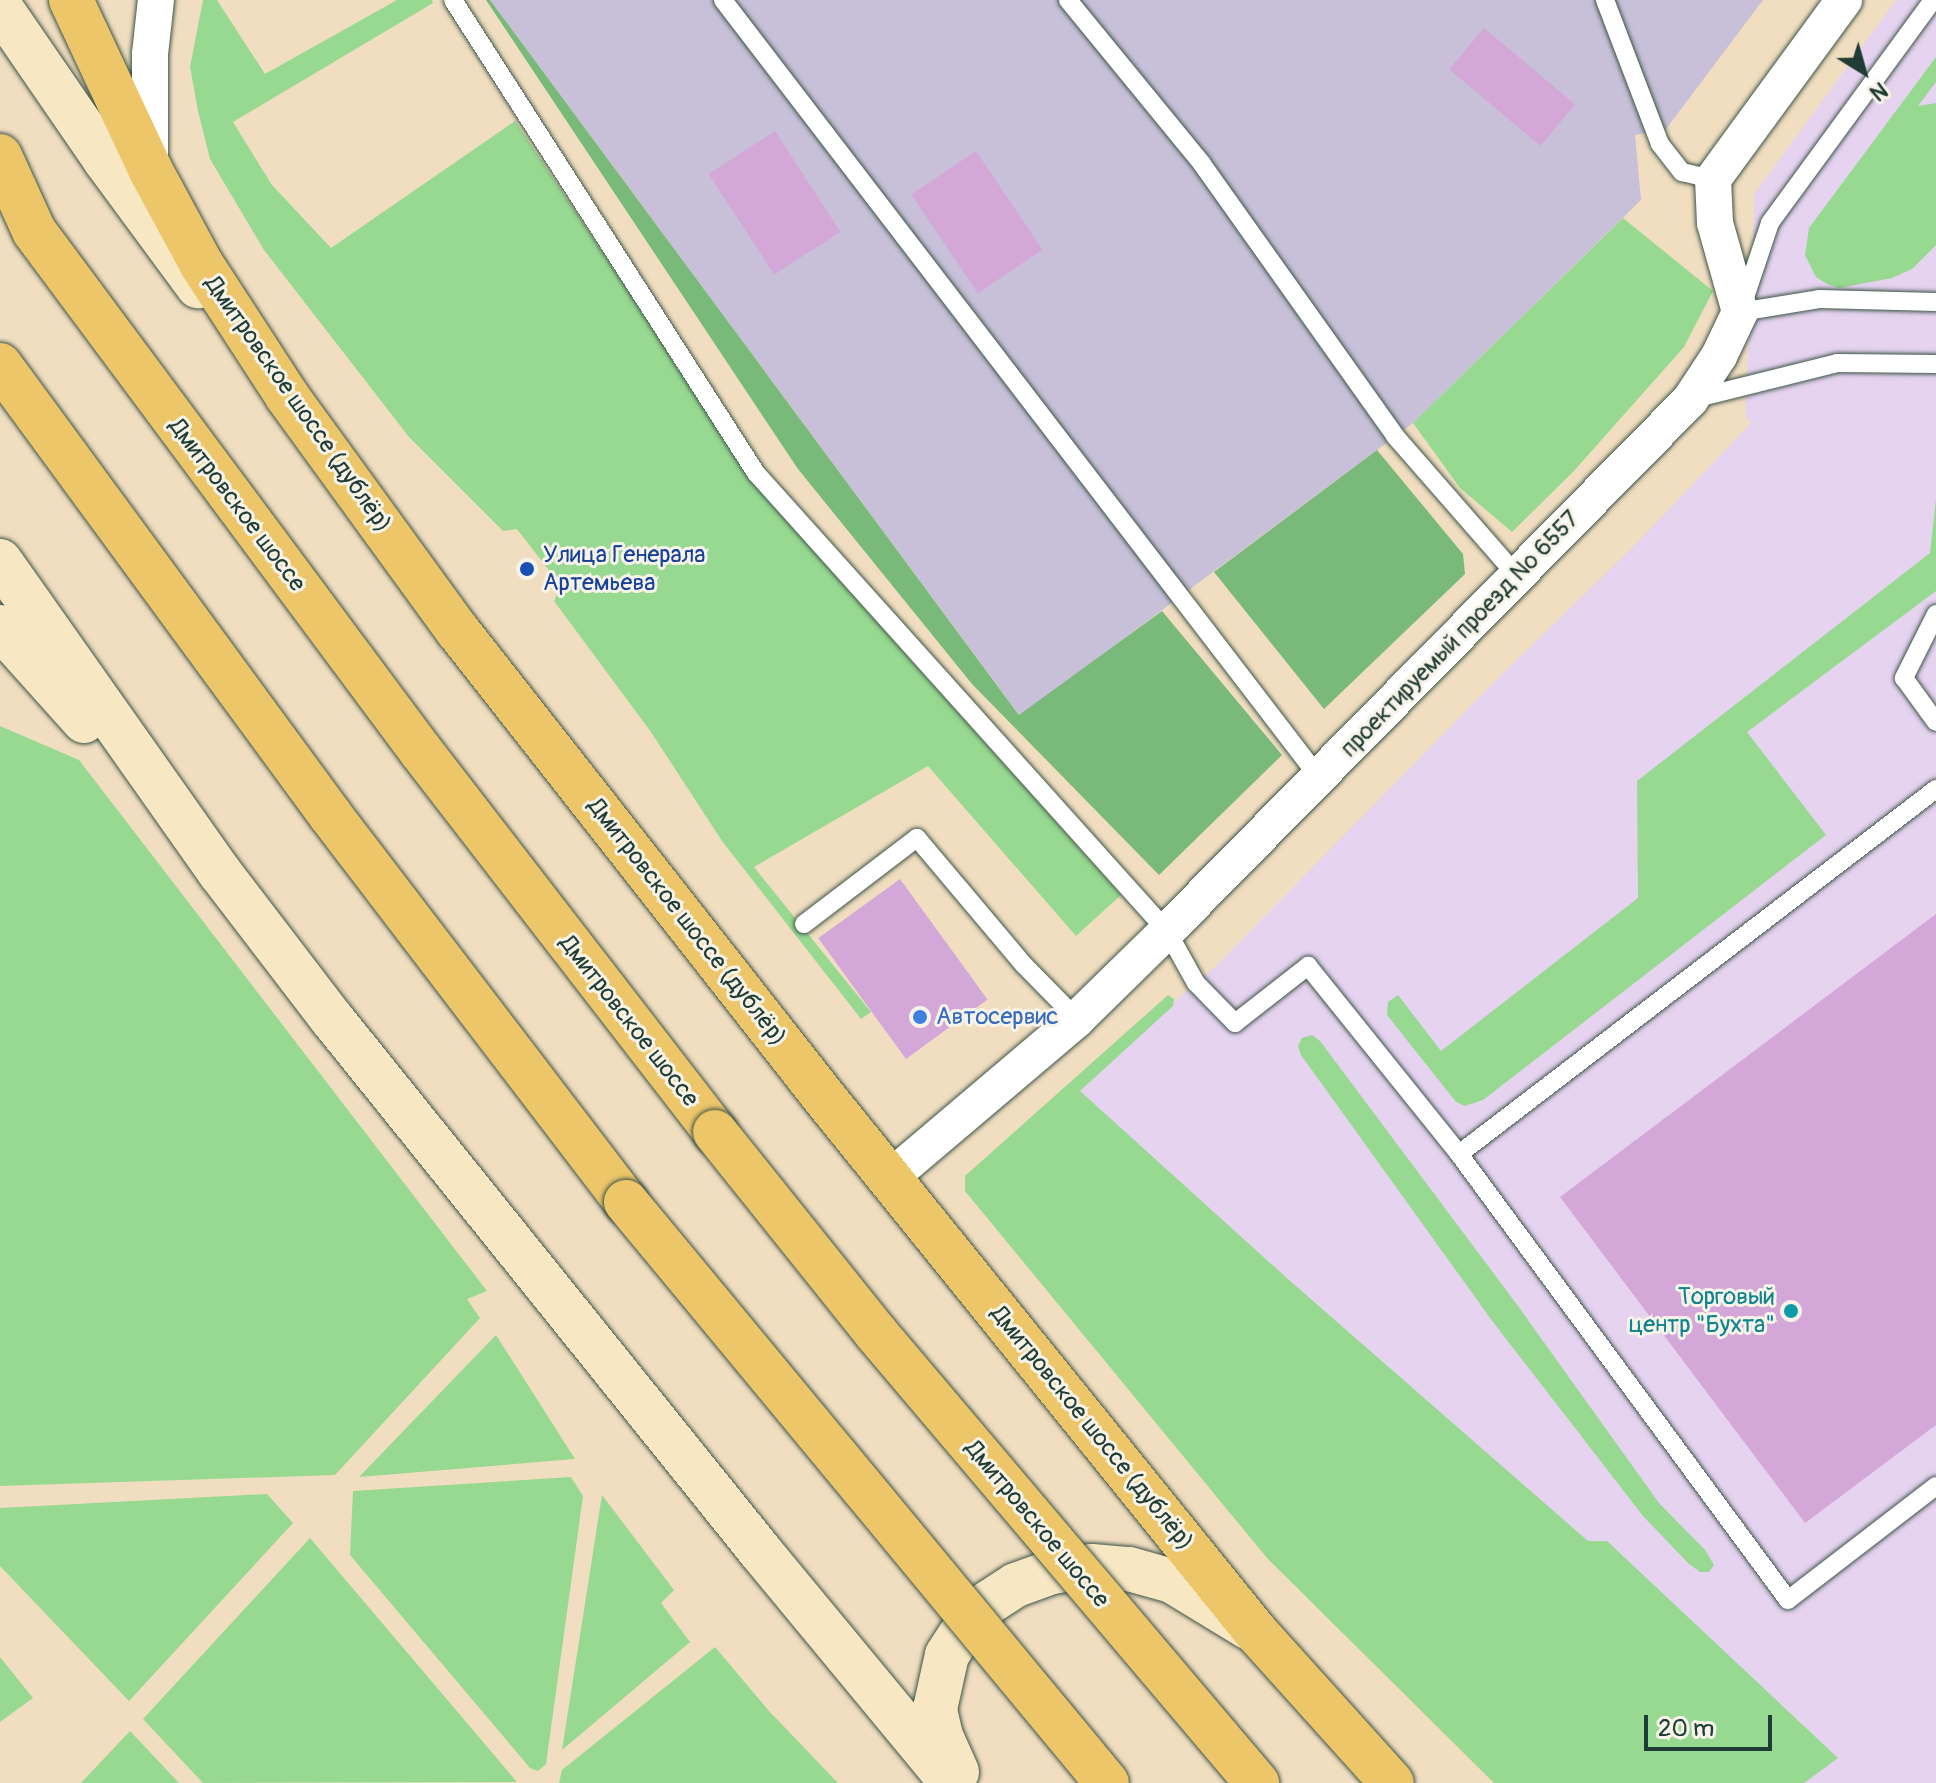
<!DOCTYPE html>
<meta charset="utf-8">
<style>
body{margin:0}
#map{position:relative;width:1936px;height:1783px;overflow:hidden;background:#f1dec0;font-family:Pangolin,sans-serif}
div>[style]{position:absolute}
.built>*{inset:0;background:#e5d3f0}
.industrial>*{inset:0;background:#c7c0d8}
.green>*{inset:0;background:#97d990}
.forest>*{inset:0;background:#79b97a}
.building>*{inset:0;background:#d4a7d9;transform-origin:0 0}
.roads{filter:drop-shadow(0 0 2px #3e5549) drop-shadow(0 0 2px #3e5549)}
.lane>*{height:18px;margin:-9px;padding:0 9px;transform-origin:9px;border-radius:9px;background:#fff}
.street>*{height:36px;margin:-18px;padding:0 18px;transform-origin:18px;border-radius:18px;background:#fff}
.secondary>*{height:44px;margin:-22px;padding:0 22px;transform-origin:22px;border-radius:22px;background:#f7e8c3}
.highway>*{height:44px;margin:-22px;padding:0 22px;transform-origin:22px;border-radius:22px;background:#ecc669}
.bridges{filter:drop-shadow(0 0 2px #3e5549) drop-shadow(0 0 2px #3e5549)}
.highway-bridge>*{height:44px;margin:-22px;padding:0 22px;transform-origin:22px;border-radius:22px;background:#ecc669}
.dots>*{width:22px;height:22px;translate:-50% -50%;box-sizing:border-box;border:4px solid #f7f3e8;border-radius:50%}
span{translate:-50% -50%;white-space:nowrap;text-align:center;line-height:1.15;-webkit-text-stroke:6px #f7f3e8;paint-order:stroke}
.street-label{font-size:24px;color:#1f3d34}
.transit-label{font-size:24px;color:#164399}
.left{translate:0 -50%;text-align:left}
.shop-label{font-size:24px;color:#366cbe}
.culture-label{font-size:24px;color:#0d838f}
.right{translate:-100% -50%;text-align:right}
.north{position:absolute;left:1824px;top:32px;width:80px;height:80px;-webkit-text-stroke:6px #f7f3e8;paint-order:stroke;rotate:143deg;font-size:22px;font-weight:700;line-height:32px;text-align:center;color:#1f3d34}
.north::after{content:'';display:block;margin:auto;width:28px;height:36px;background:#1f3d34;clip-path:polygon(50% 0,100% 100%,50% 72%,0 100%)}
.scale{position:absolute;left:1644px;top:1715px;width:128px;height:36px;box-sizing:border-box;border:4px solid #1f3d34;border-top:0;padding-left:10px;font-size:24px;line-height:28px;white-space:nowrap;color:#1f3d34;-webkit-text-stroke:6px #f7f3e8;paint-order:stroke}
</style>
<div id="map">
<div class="built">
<div style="clip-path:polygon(1896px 0,1936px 0,1936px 1783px,1574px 1783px,1069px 1092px,1215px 967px,1498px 678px,1633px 547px,1751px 423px,1745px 416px,1755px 193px)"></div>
</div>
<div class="industrial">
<div style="clip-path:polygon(490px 0,1763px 0,1666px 129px,1635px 135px,1641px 200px,1413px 423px,1020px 716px)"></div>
</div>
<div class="green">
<div style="clip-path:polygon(203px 0,217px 0,265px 74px,397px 0,432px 0,433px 3px,233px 122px,272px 185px,331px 248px,515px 121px,766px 498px,1121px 895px,1076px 936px,928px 766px,754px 867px,871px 1012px,861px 1019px,722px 841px,651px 732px,554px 601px,561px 586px,517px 529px,503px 531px,409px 437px,264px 250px,210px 159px,198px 111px,190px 67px)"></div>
<div style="clip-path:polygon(1936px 57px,1936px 82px,1918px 106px,1936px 103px,1936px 245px,1912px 269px,1892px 278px,1839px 288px,1827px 284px,1816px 277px,1805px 255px,1809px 228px)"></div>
<div style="clip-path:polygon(1623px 218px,1713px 291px,1684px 347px,1573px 472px,1512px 532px,1460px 488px,1413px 423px)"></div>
<div style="clip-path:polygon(1936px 499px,1936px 591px,1747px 732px,1826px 835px,1483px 1100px,1465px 1106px,1456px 1102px,1387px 1015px,1388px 1002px,1398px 995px,1441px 1051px,1638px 898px,1637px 781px,1930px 553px)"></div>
<div style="clip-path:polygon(0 726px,79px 760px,487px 1291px,467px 1299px,480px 1318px,335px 1475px,0 1486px)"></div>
<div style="clip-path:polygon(1168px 995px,1174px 999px,1173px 1006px,1080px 1091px,1289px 1280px,1588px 1541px,1607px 1541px,1838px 1758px,1804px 1783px,1494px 1783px,1267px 1558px,965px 1191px,965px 1176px)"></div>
<div style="clip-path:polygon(1312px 1035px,1320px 1041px,1518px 1306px,1659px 1503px,1705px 1550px,1714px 1565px,1709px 1572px,1700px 1572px,1688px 1563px,1643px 1516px,1493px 1322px,1301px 1055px,1298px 1046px,1302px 1038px)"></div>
<div style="clip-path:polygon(496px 1335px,575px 1459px,359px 1477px)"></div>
<div style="clip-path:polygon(571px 1477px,583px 1496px,546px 1764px,538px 1771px,530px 1768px,350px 1555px,353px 1491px)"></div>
<div style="clip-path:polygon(267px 1494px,293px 1523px,129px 1701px,0 1566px,0 1508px)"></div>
<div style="clip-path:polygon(602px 1495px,674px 1590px,661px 1603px,690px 1642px,562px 1750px)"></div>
<div style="clip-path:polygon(310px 1538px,517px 1782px,203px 1783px,143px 1719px)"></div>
<div style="clip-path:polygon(715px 1647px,769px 1711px,838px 1783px,559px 1783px,562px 1770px)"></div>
<div style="clip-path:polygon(0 1657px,33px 1698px,0 1722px)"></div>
<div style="clip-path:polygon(130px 1731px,179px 1783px,81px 1783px)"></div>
</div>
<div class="forest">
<div style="clip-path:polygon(486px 0,490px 0,1019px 715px,1162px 611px,1282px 755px,1159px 875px,972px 684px,798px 469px)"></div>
<div style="clip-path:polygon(1377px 450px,1463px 554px,1465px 574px,1324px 709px,1214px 572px)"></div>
</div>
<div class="building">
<div style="left:1484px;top:28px;width:119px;height:54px;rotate:40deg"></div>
<div style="left:775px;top:131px;width:120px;height:79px;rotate:57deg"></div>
<div style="left:976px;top:151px;width:119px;height:78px;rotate:56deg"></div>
<div style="left:900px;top:879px;width:149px;height:101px;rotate:54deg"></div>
<div style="clip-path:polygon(1936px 914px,1936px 1425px,1805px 1523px,1560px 1197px)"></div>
</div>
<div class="roads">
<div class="lane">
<div style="left:453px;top:0;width:562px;rotate:57.36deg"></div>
<div style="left:756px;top:473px;width:615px;rotate:48.1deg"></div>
<div style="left:1167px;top:931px;width:60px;rotate:60.9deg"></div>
<div style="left:1196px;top:983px;width:56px;rotate:45.7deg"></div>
<div style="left:1235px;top:1023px;width:93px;rotate:-38deg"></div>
<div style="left:1308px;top:966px;width:241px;rotate:51.2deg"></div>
<div style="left:1459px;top:1154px;width:554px;rotate:53.58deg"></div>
<div style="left:1788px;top:1600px;width:187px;rotate:-37.6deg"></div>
<div style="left:723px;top:0;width:981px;rotate:52.53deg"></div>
<div style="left:1068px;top:0;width:212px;rotate:50.7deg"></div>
<div style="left:1202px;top:164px;width:334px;rotate:54.6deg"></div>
<div style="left:1395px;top:436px;width:186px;rotate:48.9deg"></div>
<div style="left:1605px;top:0;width:154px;rotate:69.1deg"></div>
<div style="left:1660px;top:144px;width:36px;rotate:52deg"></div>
<div style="left:1682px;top:172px;width:32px;rotate:13deg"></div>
<div style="left:1933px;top:0;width:276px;rotate:126.2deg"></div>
<div style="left:1770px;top:223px;width:94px;rotate:108.6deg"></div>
<div style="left:1740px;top:312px;width:80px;rotate:-9.3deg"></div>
<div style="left:1819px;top:299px;width:117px;rotate:1.5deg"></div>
<div style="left:1693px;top:399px;width:148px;rotate:-14deg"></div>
<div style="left:1837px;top:363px;width:99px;rotate:0.6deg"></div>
<div style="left:1936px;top:614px;width:72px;rotate:116.6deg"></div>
<div style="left:1904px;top:678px;width:54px;rotate:54deg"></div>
<div style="left:804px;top:924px;width:142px;rotate:-37.3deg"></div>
<div style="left:917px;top:838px;width:166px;rotate:49.9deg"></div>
<div style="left:1024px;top:965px;width:76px;rotate:45.5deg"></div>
<div style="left:1459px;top:1154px;width:601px;rotate:-37.42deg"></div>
</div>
<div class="street">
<div style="left:150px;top:167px;width:113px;rotate:-90deg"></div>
<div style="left:150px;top:54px;width:54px;rotate:-83.7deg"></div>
<div style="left:891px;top:1177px;width:244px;rotate:-40.3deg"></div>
<div style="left:1077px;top:1019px;width:126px;rotate:-44.4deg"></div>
<div style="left:1167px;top:931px;width:745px;rotate:-45.43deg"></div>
<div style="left:1690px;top:400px;width:53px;rotate:-56.6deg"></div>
<div style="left:1719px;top:356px;width:49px;rotate:-64.5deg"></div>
<div style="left:1740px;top:312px;width:92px;rotate:-105.7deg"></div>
<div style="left:1715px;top:223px;width:44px;rotate:-92.6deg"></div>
<div style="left:1713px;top:179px;width:222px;rotate:-53.8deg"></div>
</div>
<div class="secondary">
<div style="left:0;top:7px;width:186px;rotate:55.5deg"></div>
<div style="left:105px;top:160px;width:157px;rotate:53.6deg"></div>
<div style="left:0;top:561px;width:383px;rotate:54.8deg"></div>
<div style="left:221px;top:874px;width:183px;rotate:52.6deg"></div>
<div style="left:332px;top:1019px;width:683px;rotate:51.18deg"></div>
<div style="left:760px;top:1551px;width:301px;rotate:50.4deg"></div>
<div style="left:0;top:627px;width:126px;rotate:48.2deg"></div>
<div style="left:957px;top:1772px;width:39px;rotate:-114deg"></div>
<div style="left:941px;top:1736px;width:28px;rotate:-103deg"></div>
<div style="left:935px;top:1709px;width:55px;rotate:-77.5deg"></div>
<div style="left:947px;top:1655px;width:30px;rotate:-57deg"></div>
<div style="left:963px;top:1630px;width:37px;rotate:-47deg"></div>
<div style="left:988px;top:1603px;width:33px;rotate:-33deg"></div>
<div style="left:1016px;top:1585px;width:38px;rotate:-20deg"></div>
<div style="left:1052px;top:1572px;width:40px;rotate:-8.5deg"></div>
<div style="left:1092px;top:1566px;width:37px;rotate:5deg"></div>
<div style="left:1129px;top:1569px;width:45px;rotate:15.6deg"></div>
<div style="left:1172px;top:1581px;width:92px;rotate:31.3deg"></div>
</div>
<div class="highway">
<div style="left:71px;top:0;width:187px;rotate:64.9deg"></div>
<div style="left:150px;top:169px;width:109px;rotate:61.6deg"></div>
<div style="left:202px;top:265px;width:156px;rotate:57deg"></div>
<div style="left:287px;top:396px;width:291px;rotate:54deg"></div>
<div style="left:458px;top:631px;width:591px;rotate:51.87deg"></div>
<div style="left:823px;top:1096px;width:689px;rotate:51.07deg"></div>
<div style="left:1256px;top:1632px;width:203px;rotate:48deg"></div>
<div style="left:0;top:156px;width:82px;rotate:65.6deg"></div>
<div style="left:34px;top:231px;width:647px;rotate:53.36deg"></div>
<div style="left:420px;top:750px;width:483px;rotate:52.3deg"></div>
<div style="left:0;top:365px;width:559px;rotate:53.72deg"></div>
<div style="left:331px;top:816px;width:486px;rotate:52.6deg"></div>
</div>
</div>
<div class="bridges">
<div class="highway-bridge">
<div style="left:715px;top:1132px;width:258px;rotate:51.3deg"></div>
<div style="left:876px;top:1333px;width:590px;rotate:49.75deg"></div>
<div style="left:626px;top:1202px;width:754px;rotate:50.38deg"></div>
</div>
</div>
<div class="dots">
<div style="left:527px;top:569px;background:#1a4fb4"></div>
<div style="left:920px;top:1017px;background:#3f7fe0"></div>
<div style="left:1791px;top:1311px;background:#0f9aa8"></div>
</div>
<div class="street-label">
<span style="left:298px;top:404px;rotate:55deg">Дмитровское шоссе (дублёр)</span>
<span style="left:237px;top:505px;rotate:53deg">Дмитровское шоссе</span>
<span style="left:1460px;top:634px;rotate:-46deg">проектируемый проезд № 6557</span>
<span style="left:687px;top:922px;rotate:52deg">Дмитровское шоссе (дублёр)</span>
<span style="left:629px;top:1021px;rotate:52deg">Дмитровское шоссе</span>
<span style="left:1092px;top:1428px;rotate:51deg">Дмитровское шоссе (дублёр)</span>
<span style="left:1037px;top:1524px;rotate:50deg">Дмитровское шоссе</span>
</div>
<div class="transit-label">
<span class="left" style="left:543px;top:569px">Улица Генерала<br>Артемьева</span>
</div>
<div class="shop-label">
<span class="left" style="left:936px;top:1017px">Автосервис</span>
</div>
<div class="culture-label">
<span class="right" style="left:1775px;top:1311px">Торговый<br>центр "Бухта"</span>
</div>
<div class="north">N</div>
<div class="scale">20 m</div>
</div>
